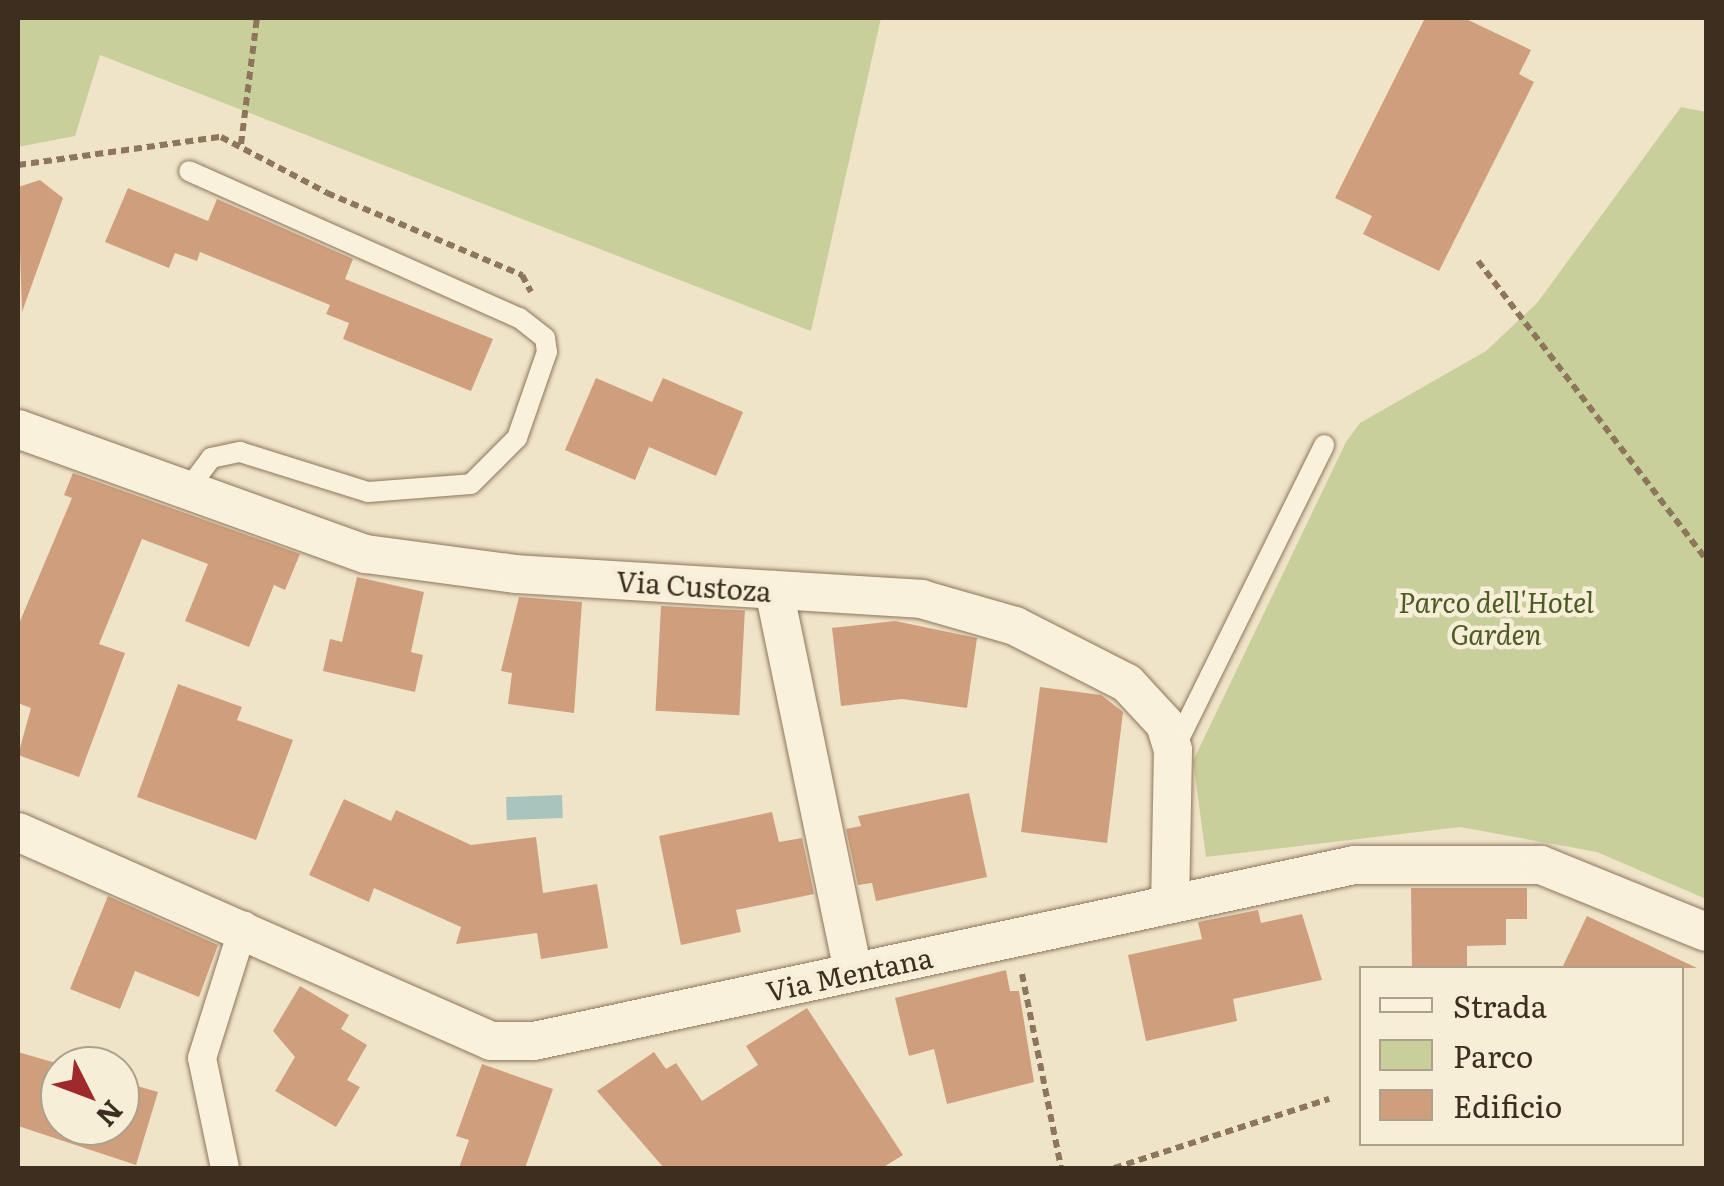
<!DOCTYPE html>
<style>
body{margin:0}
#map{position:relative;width:1724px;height:1186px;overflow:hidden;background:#f0e4c8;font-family:Literata,serif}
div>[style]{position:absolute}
.green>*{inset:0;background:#c9cf9b}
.water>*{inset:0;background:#a9c4bc;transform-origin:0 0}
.building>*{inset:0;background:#cf9f7d;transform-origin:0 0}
.path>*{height:6px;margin-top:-3px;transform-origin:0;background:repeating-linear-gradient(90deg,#8d765c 0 8px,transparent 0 13px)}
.roads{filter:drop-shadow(0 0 2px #8d765c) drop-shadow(0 0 2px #8d765c)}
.service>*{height:20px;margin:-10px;padding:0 10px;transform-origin:10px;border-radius:10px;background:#faf1dc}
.pedestrian>*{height:28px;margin:-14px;padding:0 14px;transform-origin:14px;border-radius:14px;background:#faf1dc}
.minor>*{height:38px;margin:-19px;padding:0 19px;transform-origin:19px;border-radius:19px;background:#faf1dc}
span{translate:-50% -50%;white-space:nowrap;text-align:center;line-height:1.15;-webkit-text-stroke:9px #f7eed8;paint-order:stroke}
.street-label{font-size:28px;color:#3d2e20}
.park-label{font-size:28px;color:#4d5a26;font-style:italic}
.frame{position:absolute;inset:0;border:20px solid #3d2e20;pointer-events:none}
.legend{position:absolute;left:1359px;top:966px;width:325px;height:180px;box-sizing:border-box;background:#f7eed8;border:2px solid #ada18e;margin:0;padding:12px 18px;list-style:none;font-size:30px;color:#3d2e20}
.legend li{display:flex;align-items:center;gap:20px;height:50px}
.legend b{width:50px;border:2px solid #ada18e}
.north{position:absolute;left:40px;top:1046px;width:100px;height:100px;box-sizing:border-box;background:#f7eed8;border:2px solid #ada18e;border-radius:50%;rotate:132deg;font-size:28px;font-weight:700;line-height:40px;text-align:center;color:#3d2e20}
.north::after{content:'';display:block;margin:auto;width:35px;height:45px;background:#9e2a2b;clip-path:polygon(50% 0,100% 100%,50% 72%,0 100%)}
</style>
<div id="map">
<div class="green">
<div style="clip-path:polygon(18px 18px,881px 18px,811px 331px,100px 55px,75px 136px,18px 147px)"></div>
<div style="clip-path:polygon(1681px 107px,1706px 112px,1706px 899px,1597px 852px,1460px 827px,1206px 857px,1193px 761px,1346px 442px,1360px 423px,1486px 351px,1537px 303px)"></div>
</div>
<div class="water">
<div style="left:562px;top:795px;width:23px;height:56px;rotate:88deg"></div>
</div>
<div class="building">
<div style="clip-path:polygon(1425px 18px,1464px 18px,1531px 50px,1519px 74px,1534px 82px,1439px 271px,1363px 234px,1372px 216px,1335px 198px)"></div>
<div style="clip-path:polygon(40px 180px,63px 198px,22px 312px,18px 187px)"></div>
<div style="clip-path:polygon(128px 188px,208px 221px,217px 199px,353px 259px,345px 279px,493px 339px,471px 391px,343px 339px,349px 323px,326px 314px,330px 305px,200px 252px,197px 261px,175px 253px,169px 268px,105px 242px)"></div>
<div style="clip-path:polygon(596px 378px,652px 402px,663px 378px,743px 412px,716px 476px,649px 447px,635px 480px,565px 450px)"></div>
<div style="clip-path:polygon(73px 473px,300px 554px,285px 590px,274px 585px,249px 647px,185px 621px,208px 564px,142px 539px,99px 644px,125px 653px,79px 777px,18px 755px,31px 708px,18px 703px,18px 626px,72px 498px,64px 495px)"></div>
<div style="clip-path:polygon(357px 577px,424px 592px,411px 652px,423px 655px,415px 692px,323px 671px,330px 639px,342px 642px)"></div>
<div style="clip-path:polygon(519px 597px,582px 602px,574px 713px,508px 704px,512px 673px,501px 671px)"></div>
<div style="left:661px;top:606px;width:84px;height:105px;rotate:3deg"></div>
<div style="clip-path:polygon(895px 621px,977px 638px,967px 708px,902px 699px,841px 706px,832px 628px)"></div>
<div style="clip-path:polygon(178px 684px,242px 707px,237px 720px,293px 740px,256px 840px,137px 797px)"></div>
<div style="clip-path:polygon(1040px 687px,1101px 695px,1123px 712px,1107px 843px,1021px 832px)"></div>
<div style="clip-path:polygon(969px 793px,987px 877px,876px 901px,872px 883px,858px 885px,846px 829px,861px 826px,858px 816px)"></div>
<div style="clip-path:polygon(344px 799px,391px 821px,396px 810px,471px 845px,536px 837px,543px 893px,597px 884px,608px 948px,541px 959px,537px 933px,456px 944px,461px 927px,374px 888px,369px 902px,309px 875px)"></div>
<div style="clip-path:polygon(772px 812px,779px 842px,802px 838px,814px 894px,736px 910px,741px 932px,681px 945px,659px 836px)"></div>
<div style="clip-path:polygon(1411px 888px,1527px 888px,1527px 919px,1506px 919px,1506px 945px,1467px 946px,1467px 968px,1412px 968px)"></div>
<div style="clip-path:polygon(108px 896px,218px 945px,199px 997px,135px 971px,120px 1009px,70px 989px)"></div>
<div style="clip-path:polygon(1258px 910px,1261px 923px,1302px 914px,1322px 980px,1233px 999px,1237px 1021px,1146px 1041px,1128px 955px,1202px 939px,1198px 922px)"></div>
<div style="clip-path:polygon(1587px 916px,1697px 968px,1562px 968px)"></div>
<div style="clip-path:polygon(1006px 970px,1010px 991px,1019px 991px,1034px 1082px,947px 1104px,934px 1049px,909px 1056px,895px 998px)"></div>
<div style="clip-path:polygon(300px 986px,349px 1015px,341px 1029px,367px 1045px,347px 1080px,360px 1087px,336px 1127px,275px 1091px,295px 1057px,273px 1031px)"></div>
<div style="clip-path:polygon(807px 1008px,903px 1155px,882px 1168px,664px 1168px,597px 1091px,654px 1052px,666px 1069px,676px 1063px,702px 1101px,758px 1065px,746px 1046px)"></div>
<div style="clip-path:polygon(18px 1052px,66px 1066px,60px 1126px,120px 1126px,120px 1081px,158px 1092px,136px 1165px,18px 1126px)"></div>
<div style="clip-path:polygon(482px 1064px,553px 1089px,525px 1168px,459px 1168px,469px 1140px,456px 1136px)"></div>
</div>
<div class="path">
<div style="left:241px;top:144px;width:127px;rotate:-82.8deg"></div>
<div style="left:18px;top:165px;width:205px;rotate:-7.9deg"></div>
<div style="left:221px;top:137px;width:120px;rotate:27.8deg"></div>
<div style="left:327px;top:193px;width:212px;rotate:22.8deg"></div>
<div style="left:522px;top:275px;width:19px;rotate:62deg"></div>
<div style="left:1478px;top:261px;width:375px;rotate:52.6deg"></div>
<div style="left:1022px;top:974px;width:198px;rotate:78.6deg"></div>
<div style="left:1114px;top:1168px;width:226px;rotate:-17.8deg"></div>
</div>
<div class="roads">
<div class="service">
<div style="left:188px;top:489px;width:39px;rotate:-53deg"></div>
<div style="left:211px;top:458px;width:30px;rotate:-12deg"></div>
<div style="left:240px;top:452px;width:134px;rotate:17.4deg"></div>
<div style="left:368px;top:492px;width:103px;rotate:-4.4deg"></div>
<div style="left:471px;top:484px;width:65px;rotate:-45deg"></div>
<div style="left:517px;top:438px;width:91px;rotate:-70.8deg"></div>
<div style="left:547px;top:352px;width:14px;rotate:-98deg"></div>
<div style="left:545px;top:338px;width:33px;rotate:-142deg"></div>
<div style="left:519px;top:318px;width:361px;rotate:-156deg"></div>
<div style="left:1174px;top:749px;width:339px;rotate:-63.7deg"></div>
</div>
<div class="pedestrian">
<div style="left:225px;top:1168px;width:112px;rotate:-101.8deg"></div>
<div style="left:202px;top:1058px;width:139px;rotate:-72.5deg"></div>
</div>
<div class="minor">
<div style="left:18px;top:429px;width:370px;rotate:19.8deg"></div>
<div style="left:366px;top:554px;width:151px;rotate:7.6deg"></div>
<div style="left:516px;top:574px;width:406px;rotate:3.5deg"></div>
<div style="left:921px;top:599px;width:98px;rotate:16deg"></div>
<div style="left:1015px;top:626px;width:126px;rotate:27deg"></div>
<div style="left:1127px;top:683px;width:56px;rotate:47.2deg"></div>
<div style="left:1165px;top:724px;width:27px;rotate:73deg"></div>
<div style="left:1173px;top:750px;width:153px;rotate:91.1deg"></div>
<div style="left:774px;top:590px;width:390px;rotate:78.3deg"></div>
<div style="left:18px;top:832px;width:517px;rotate:23.84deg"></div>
<div style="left:491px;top:1041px;width:43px"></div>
<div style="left:534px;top:1041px;width:839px;rotate:-12.11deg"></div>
<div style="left:1354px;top:865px;width:187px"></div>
<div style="left:1541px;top:865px;width:178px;rotate:22.1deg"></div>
</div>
</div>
<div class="street-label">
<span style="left:694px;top:585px;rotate:4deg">Via Custoza</span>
<span style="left:849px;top:973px;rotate:-12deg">Via Mentana</span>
</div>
<div class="park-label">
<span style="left:1496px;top:617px">Parco dell'Hotel<br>Garden</span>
</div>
<div class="frame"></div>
<ul class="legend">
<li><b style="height:12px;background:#faf1dc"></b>Strada</li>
<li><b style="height:28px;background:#c9cf9b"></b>Parco</li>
<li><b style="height:28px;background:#cf9f7d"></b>Edificio</li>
</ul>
<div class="north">N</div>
</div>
